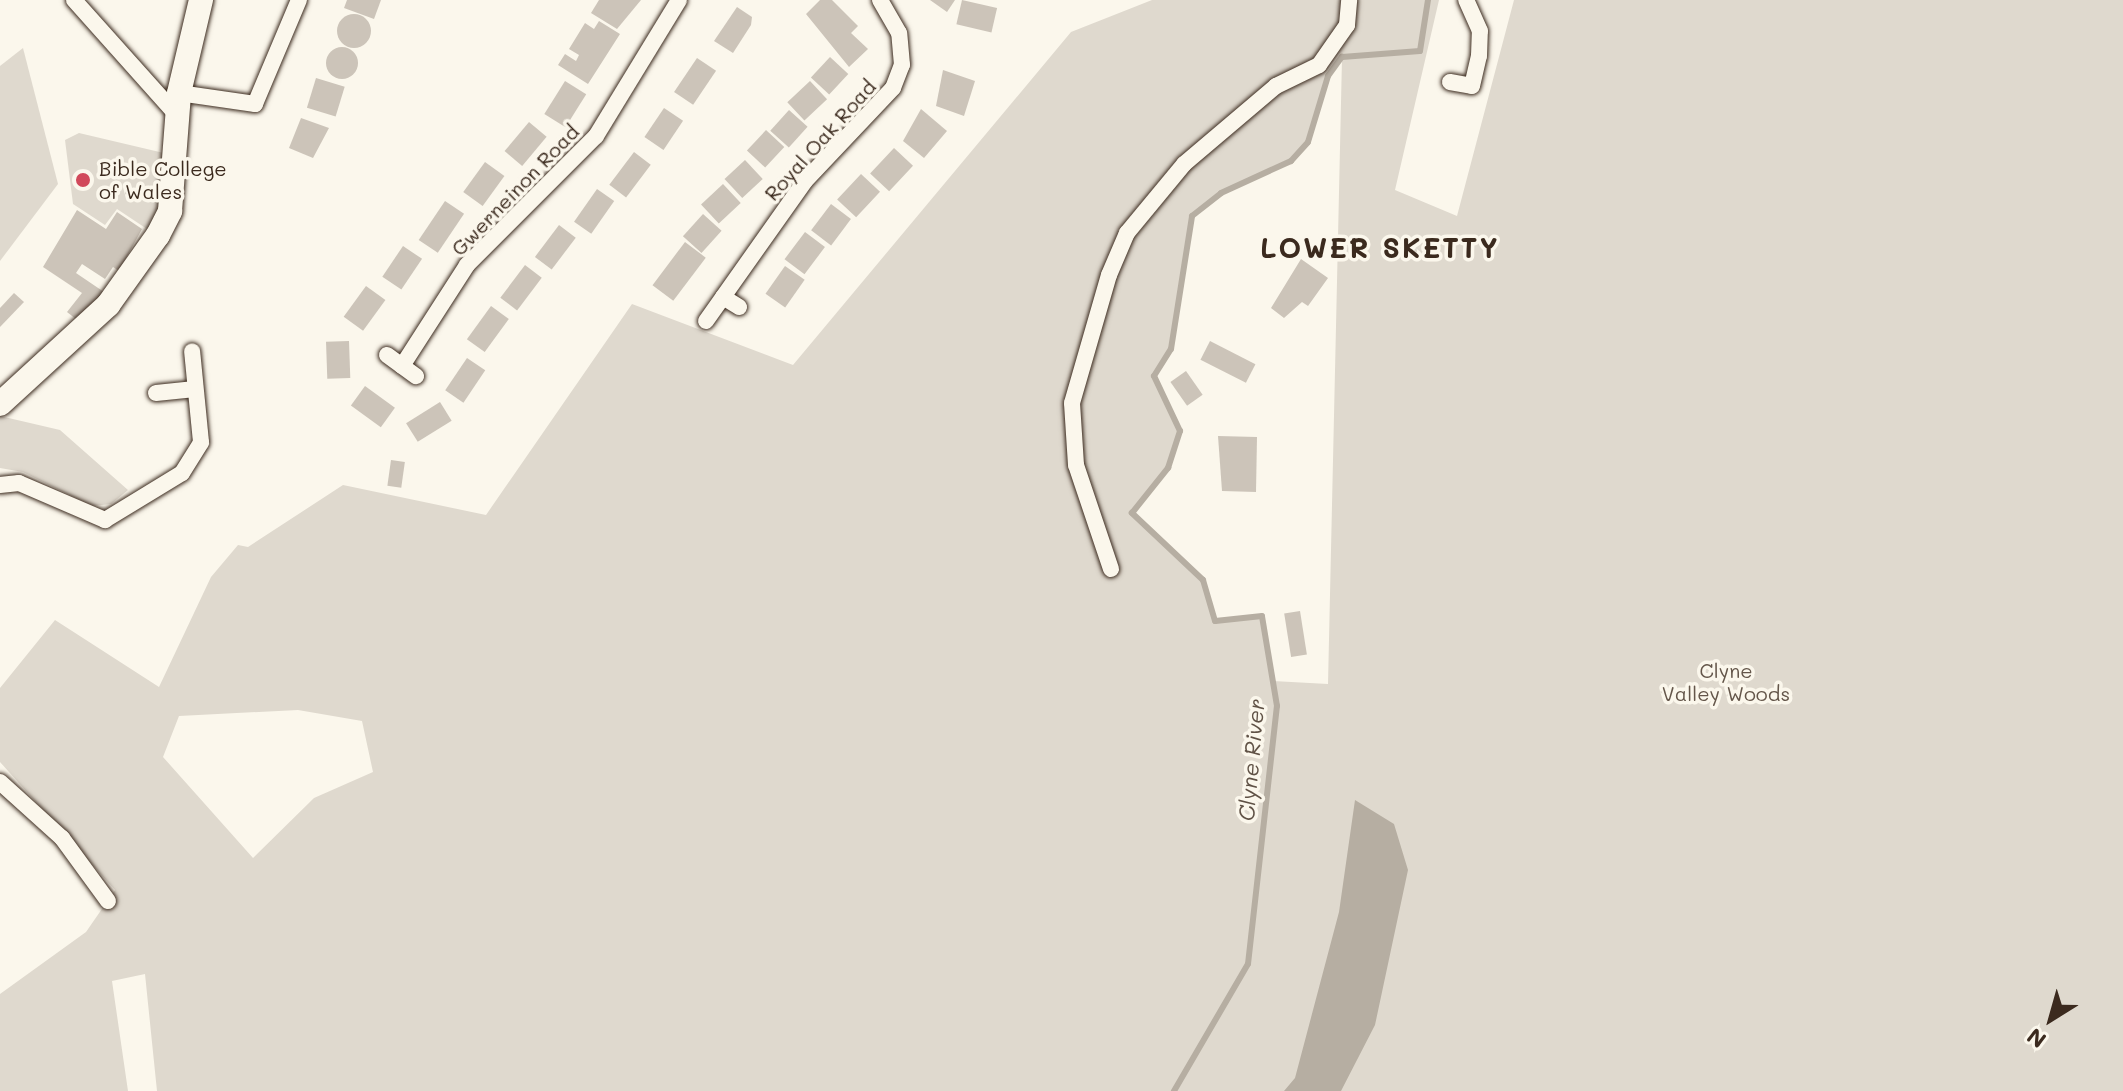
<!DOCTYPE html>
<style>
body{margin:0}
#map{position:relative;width:2123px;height:1091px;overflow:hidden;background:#fbf7ec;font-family:Mali,sans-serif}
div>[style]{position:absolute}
.green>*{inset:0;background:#dfd9ce}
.water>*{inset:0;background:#b6aea2}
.stream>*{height:6px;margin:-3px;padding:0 3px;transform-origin:3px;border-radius:3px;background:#b6aea2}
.building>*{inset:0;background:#ccc4b9;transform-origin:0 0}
.round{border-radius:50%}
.roads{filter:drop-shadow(0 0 2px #3b2a1e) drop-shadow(0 0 2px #3b2a1e)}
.minor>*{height:16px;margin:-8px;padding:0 8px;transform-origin:8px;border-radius:8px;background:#fbf7ec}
.secondary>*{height:24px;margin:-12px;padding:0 12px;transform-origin:12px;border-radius:12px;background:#fbf7ec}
.dots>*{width:22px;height:22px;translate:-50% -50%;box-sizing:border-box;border:4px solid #fbf7ec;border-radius:50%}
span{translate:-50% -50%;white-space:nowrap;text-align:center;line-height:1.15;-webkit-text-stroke:7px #fbf7ec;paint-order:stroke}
.street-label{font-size:20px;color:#3b2a1e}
.poi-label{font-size:20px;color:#3b2a1e}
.left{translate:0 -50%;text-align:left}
.park-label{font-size:20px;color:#64564a}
.water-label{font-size:22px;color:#605246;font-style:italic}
.district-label{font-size:28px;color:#3b2a1e;font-weight:700;letter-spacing:2px}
.north{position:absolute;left:2011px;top:979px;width:80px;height:80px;-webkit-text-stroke:6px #fbf7ec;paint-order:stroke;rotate:217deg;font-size:22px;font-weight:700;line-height:32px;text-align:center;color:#3b2a1e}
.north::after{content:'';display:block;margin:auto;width:28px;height:36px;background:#3b2a1e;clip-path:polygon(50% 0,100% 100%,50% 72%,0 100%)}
</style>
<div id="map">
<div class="green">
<div style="clip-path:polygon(evenodd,1152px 0,1439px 0,1395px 190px,1457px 216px,1514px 0,2123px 0,2123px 1091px,157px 1091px,145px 974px,112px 981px,128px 1091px,0 1091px,0 994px,86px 932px,115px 890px,0 762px,0 688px,55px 620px,159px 687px,211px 577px,238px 545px,248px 547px,343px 485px,486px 515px,632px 304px,793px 365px,1071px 32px,1152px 0,1342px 58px,1328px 684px,1273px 681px,1262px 616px,1215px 621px,1203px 580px,1132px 513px,1168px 468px,1180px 431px,1154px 376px,1171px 348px,1193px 217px,1221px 192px,1291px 161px,1308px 142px,1328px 76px,1342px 58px,1152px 0,298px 710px,362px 721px,373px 772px,314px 798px,253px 858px,163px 757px,179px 716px,298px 710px)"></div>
<div style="clip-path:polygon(23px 48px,58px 184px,0 261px,0 66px)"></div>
<div style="clip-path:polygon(79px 133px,168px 154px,163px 207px,150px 231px,117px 209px,105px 225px,73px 204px,65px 140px)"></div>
<div style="clip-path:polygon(0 416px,60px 430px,128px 490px,111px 504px,92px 506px,23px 472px,0 468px)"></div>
</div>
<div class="water">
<div style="clip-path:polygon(1355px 800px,1394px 824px,1408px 870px,1375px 1025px,1341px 1091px,1284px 1091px,1295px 1078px,1339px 912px)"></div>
</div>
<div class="stream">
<div style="left:1174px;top:1091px;width:147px;rotate:-59.8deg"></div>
<div style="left:1248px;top:964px;width:260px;rotate:-83.6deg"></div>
<div style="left:1277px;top:706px;width:91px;rotate:-99.5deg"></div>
<div style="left:1262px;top:616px;width:47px;rotate:173.9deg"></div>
<div style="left:1215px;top:621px;width:43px;rotate:-106.3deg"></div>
<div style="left:1203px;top:580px;width:98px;rotate:-136.7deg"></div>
<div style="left:1132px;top:513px;width:58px;rotate:-51.3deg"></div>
<div style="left:1168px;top:468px;width:39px;rotate:-72deg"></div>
<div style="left:1180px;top:431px;width:61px;rotate:-115.3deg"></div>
<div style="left:1154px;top:376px;width:32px;rotate:-58deg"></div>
<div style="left:1171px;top:349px;width:135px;rotate:-81deg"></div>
<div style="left:1192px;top:216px;width:37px;rotate:-38deg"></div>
<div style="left:1221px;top:193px;width:77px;rotate:-24.6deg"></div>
<div style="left:1291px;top:161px;width:25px;rotate:-48deg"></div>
<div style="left:1308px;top:142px;width:69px;rotate:-73.1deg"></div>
<div style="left:1328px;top:76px;width:24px;rotate:-54deg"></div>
<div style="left:1342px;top:57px;width:78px;rotate:-4.4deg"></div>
<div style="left:1420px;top:51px;width:52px;rotate:-81.1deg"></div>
</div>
<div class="building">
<div style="clip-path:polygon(347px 0,381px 0,374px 19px,344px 8px)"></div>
<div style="clip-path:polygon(599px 0,641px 0,617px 29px,591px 13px)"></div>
<div style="clip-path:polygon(820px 0,832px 0,858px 26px,851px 33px,868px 49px,849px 67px,806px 14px)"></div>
<div style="clip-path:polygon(930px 0,955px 0,947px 12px)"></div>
<div style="left:962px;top:0;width:36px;height:25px;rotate:13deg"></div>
<div style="clip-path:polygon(737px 7px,752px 17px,751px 25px,733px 53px,714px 41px)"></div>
<div class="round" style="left:337px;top:14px;width:34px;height:34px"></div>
<div style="clip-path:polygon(599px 21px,620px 34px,588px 84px,558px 65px,565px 54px,576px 61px,579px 55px,569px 49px,585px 23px,594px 29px)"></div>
<div class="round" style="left:326px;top:47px;width:32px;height:32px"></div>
<div style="left:830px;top:57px;width:25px;height:28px;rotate:43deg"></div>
<div style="left:697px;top:58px;width:23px;height:41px;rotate:34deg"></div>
<div style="clip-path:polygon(943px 70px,975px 81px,964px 116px,936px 106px)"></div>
<div style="left:316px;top:78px;width:30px;height:31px;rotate:17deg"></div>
<div style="left:565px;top:81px;width:25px;height:39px;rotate:32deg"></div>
<div style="left:810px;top:81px;width:25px;height:31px;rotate:47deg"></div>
<div style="left:664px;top:108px;width:23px;height:35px;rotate:34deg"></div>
<div style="clip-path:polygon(921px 109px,947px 131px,924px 158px,903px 141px)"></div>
<div style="left:789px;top:110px;width:25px;height:28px;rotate:42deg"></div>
<div style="clip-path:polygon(301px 118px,329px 128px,313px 158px,289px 148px)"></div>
<div style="left:529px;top:122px;width:23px;height:38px;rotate:40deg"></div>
<div style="left:766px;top:130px;width:25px;height:28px;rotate:43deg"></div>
<div style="left:894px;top:148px;width:26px;height:35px;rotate:43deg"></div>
<div style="left:634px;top:152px;width:21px;height:41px;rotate:37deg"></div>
<div style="left:745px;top:160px;width:26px;height:28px;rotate:47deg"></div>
<div style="left:485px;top:162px;width:24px;height:37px;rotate:36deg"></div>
<div style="left:861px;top:174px;width:26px;height:35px;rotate:43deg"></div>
<div style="left:723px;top:184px;width:26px;height:30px;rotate:47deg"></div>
<div style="left:597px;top:189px;width:21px;height:40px;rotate:35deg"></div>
<div style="left:445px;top:201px;width:23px;height:47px;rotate:34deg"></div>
<div style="left:831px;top:204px;width:25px;height:33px;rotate:37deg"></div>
<div style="clip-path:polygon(77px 210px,106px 229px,117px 212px,142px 229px,119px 271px,113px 267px,105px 279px,82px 264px,76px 273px,104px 292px,81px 323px,67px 312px,82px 293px,43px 267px)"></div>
<div style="left:703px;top:214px;width:25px;height:30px;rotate:42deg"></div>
<div style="left:559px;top:225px;width:21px;height:40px;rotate:37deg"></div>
<div style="left:805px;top:232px;width:25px;height:34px;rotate:37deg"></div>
<div style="left:685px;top:242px;width:26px;height:54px;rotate:37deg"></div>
<div style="left:403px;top:246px;width:23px;height:37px;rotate:34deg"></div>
<div style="clip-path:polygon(1301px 259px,1328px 278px,1308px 306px,1302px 302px,1284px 318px,1271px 308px)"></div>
<div style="left:525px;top:265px;width:21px;height:41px;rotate:37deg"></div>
<div style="left:785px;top:266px;width:24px;height:34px;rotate:35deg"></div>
<div style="left:366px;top:286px;width:24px;height:38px;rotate:36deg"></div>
<div style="clip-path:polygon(14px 293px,24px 302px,0 327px,0 308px)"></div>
<div style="left:491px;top:306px;width:22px;height:41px;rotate:36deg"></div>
<div style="left:349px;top:341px;width:37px;height:23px;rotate:88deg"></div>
<div style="left:1210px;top:341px;width:51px;height:21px;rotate:27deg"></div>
<div style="left:467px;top:358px;width:22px;height:39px;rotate:34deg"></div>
<div style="left:1186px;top:371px;width:29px;height:19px;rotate:55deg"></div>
<div style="left:365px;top:386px;width:37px;height:24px;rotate:36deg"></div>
<div style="left:440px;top:402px;width:22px;height:40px;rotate:58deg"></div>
<div style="clip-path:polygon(1218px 436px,1257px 437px,1256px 492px,1222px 491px)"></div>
<div style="left:391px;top:460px;width:14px;height:26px;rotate:8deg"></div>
<div style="left:1300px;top:611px;width:44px;height:16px;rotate:81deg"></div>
</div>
<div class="roads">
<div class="minor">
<div style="left:74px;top:0;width:154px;rotate:48.2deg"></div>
<div style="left:1450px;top:82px;width:22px;rotate:10deg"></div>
<div style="left:1472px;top:86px;width:31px;rotate:-77deg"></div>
<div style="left:1479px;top:56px;width:25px;rotate:-88deg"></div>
<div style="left:1480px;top:31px;width:34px;rotate:-114deg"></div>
<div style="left:179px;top:93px;width:77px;rotate:8.2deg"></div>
<div style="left:255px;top:104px;width:113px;rotate:-67.1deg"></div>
<div style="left:723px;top:297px;width:19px;rotate:32deg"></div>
<div style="left:706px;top:321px;width:171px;rotate:-54.7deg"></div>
<div style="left:805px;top:181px;width:128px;rotate:-46.6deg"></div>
<div style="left:893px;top:88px;width:25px;rotate:-69deg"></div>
<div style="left:902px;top:65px;width:32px;rotate:-95deg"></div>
<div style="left:899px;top:33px;width:38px;rotate:-120deg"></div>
<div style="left:387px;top:355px;width:36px;rotate:36deg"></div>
<div style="left:402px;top:366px;width:120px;rotate:-57.2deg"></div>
<div style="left:467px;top:265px;width:182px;rotate:-45deg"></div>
<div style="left:596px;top:136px;width:159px;rotate:-58.6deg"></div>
<div style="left:156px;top:393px;width:39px;rotate:-6deg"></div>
<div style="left:0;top:485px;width:19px;rotate:-6deg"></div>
<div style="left:19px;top:483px;width:94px;rotate:23.3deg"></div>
<div style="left:105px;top:520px;width:90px;rotate:-31.4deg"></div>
<div style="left:182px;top:473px;width:36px;rotate:-58deg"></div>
<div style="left:201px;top:442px;width:91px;rotate:-95.6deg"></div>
<div style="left:1111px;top:569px;width:110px;rotate:-108.6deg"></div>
<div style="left:1076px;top:465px;width:62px;rotate:-93.7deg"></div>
<div style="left:1072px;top:403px;width:133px;rotate:-73.9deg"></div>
<div style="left:1109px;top:275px;width:46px;rotate:-66.8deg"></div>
<div style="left:1127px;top:233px;width:89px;rotate:-50.4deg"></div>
<div style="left:1184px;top:164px;width:121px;rotate:-40.3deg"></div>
<div style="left:1276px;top:86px;width:48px;rotate:-26deg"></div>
<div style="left:1319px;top:65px;width:49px;rotate:-55deg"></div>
<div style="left:1347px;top:25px;width:25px;rotate:-85deg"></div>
<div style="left:0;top:782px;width:84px;rotate:42.1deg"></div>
<div style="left:62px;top:838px;width:78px;rotate:53.9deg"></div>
</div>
<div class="secondary">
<div style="left:0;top:404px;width:147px;rotate:-42.5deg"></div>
<div style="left:108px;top:305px;width:86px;rotate:-54.5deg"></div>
<div style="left:158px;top:235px;width:27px;rotate:-63deg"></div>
<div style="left:170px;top:211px;width:118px;rotate:-85.6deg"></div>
<div style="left:179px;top:93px;width:96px;rotate:-76.7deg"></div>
</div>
</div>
<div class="dots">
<div style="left:83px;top:180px;background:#d1495b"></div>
</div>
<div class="street-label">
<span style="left:820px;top:140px;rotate:-48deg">Royal Oak Road</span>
<span style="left:515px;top:190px;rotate:-46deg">Gwerneinon Road</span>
</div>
<div class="poi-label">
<span class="left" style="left:99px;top:180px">Bible College<br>of Wales</span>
</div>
<div class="park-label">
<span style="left:1726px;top:682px">Clyne<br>Valley Woods</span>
</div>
<div class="water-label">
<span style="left:1251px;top:760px;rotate:-85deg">Clyne River</span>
</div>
<div class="district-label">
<span style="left:1380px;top:247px">LOWER SKETTY</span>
</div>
<div class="north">N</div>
</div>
